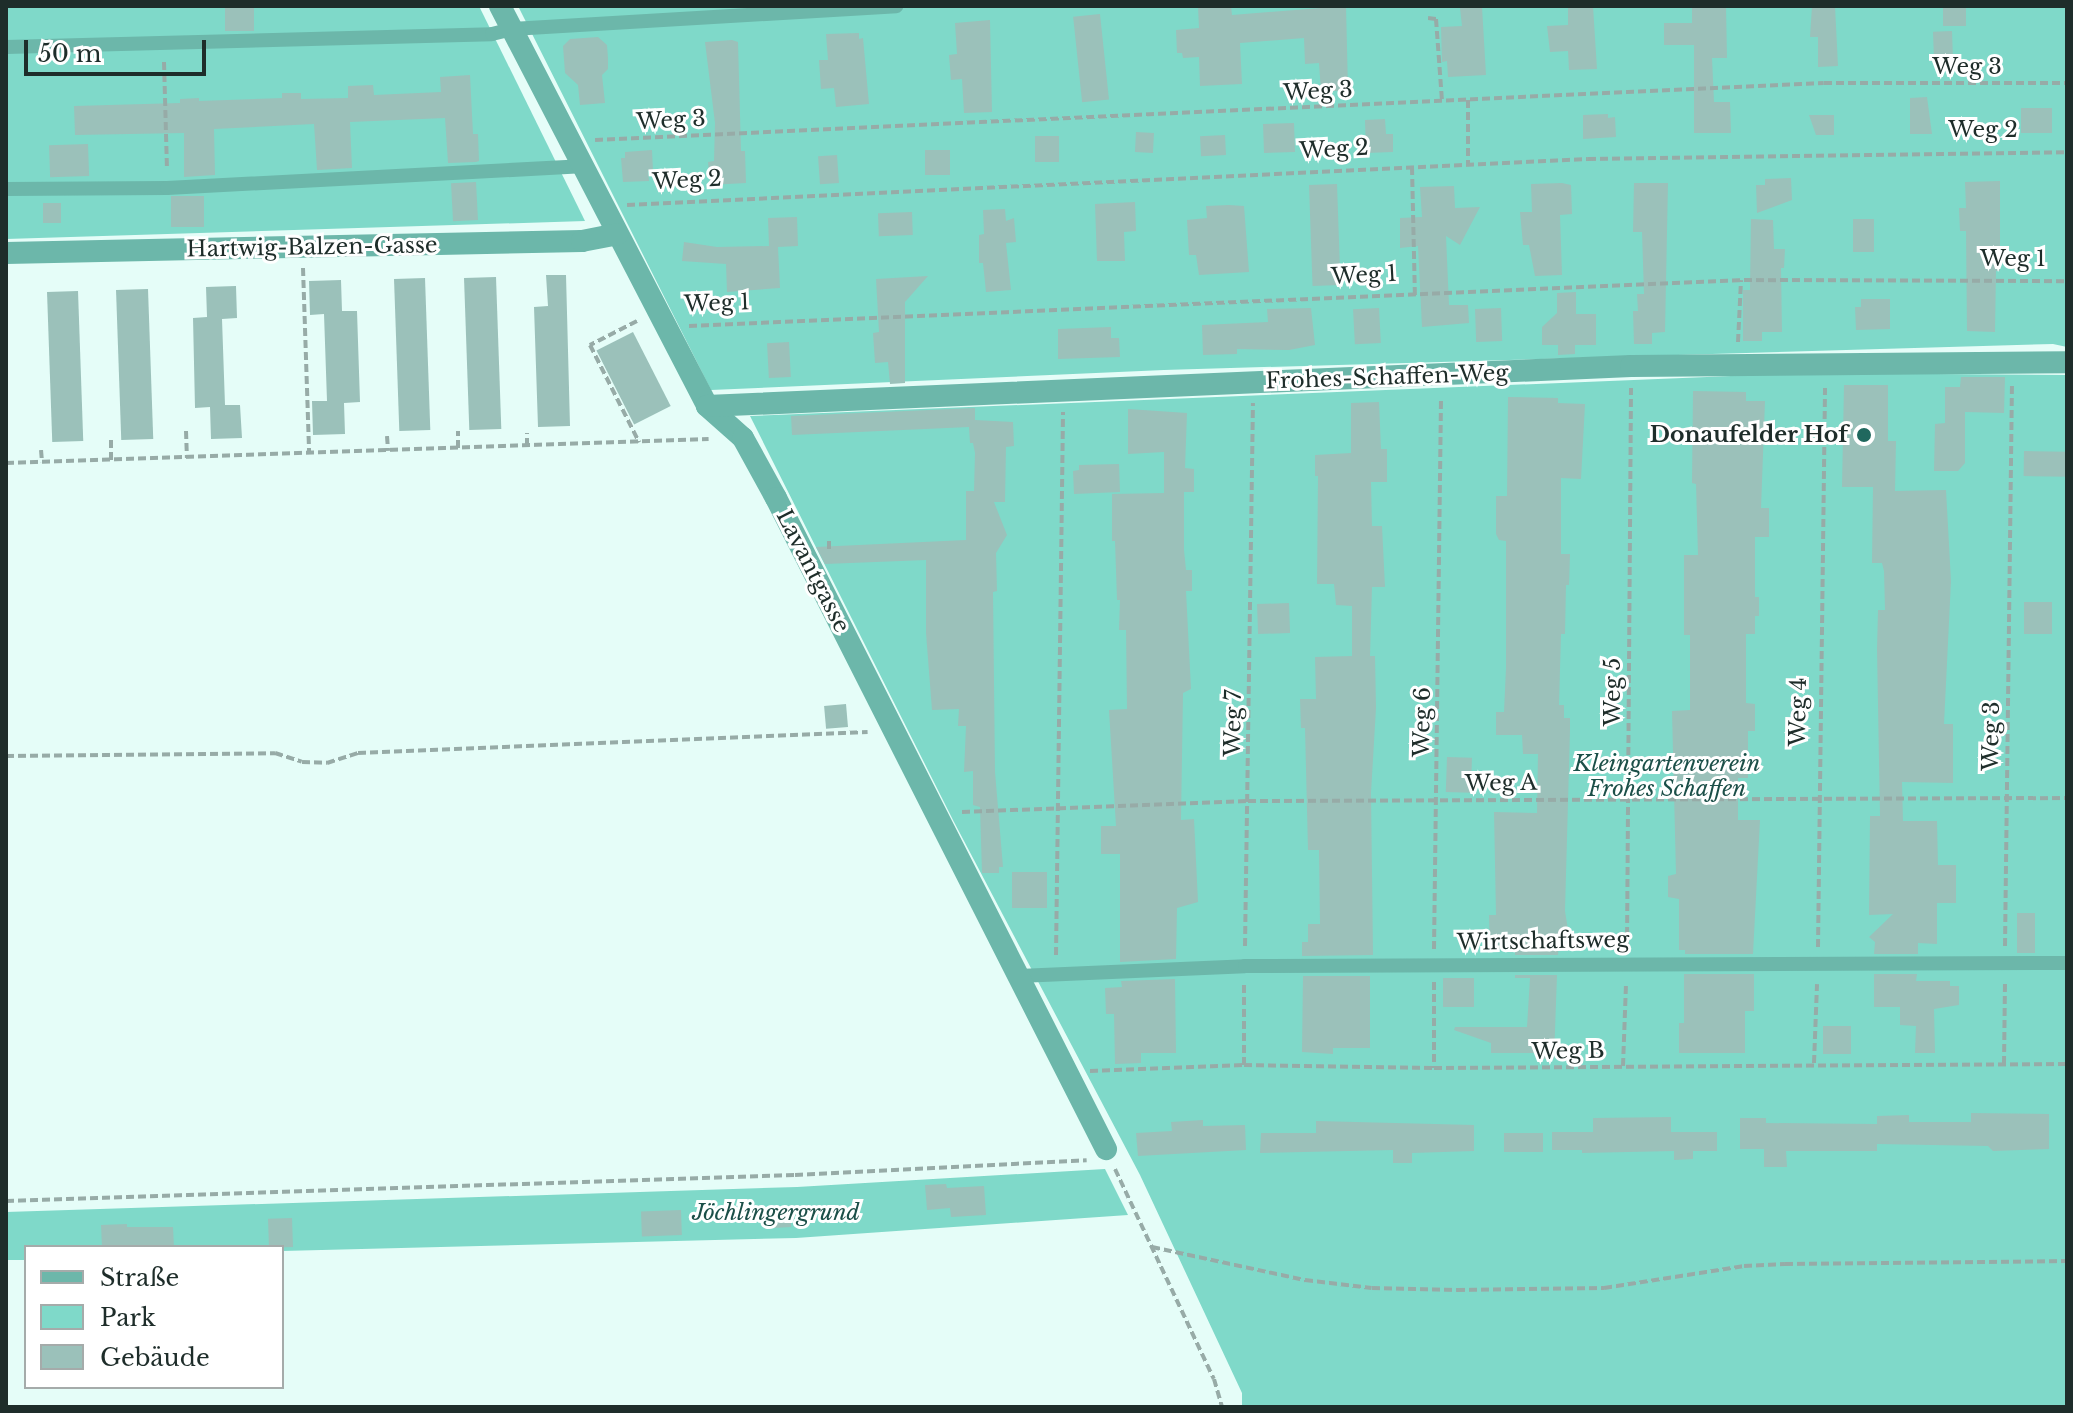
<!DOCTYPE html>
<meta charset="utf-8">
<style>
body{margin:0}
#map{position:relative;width:2073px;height:1413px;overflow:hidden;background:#e5fdf8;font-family:"Libre Baskerville",serif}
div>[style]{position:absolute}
.green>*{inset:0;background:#7fd9c9}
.building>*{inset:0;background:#9bc1ba;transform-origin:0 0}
.path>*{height:4px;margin-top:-2px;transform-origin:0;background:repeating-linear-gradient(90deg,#97aba7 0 8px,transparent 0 12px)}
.service>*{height:14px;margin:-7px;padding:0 7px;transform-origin:7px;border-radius:7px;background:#6cb7aa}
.minor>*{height:22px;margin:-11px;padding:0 11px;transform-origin:11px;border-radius:11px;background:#6cb7aa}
.dots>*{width:22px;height:22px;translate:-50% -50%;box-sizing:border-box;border:4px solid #fff;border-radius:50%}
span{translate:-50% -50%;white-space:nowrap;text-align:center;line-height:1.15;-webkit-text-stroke:6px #fff;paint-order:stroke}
.street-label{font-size:22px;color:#1e2d2a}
.poi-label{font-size:22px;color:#1e2d2a;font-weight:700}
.right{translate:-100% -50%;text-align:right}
.park-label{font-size:22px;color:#1b4f48;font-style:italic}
.frame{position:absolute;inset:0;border:8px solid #1e2d2a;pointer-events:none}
.legend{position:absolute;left:24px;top:1245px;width:260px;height:144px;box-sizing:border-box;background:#fff;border:2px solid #a5abaa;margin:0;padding:10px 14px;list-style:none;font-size:24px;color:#1e2d2a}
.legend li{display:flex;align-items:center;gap:16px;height:40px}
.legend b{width:40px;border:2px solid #a5abaa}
.scale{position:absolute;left:24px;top:40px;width:182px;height:36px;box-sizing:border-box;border:4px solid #1e2d2a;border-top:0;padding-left:10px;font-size:24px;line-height:28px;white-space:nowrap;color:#1e2d2a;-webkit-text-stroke:6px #fff;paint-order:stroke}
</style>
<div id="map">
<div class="green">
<div style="clip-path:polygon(6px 6px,479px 6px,585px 221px,6px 239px)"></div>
<div style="clip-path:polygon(518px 6px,2067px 6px,2067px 347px,2053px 344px,1164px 370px,711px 390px)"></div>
<div style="clip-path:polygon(1804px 373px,2067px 375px,2067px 1407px,1242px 1407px,1242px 1393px,1140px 1175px,954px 822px,750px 416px)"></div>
<div style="clip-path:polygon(1105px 1169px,1128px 1215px,796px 1238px,282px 1251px,282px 1247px,26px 1247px,26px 1260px,6px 1260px,6px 1212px,797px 1187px)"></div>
</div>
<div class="building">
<div style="left:225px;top:6px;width:29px;height:25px"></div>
<div style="clip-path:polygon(1198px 6px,1231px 6px,1232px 15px,1346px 6px,1348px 90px,1321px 92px,1319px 63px,1305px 64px,1304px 38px,1240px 43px,1242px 84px,1200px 86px,1199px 57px,1183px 58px,1182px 53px,1177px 53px,1176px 30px,1199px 28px)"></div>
<div style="clip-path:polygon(1568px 6px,1593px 6px,1597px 69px,1569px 70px,1568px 51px,1550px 52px,1547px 26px,1568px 25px)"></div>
<div style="clip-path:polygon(1692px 6px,1726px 6px,1727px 58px,1712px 58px,1714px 102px,1730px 102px,1731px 133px,1694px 133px,1694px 45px,1664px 45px,1664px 23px,1692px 23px)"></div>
<div style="clip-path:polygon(1812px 6px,1835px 6px,1838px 66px,1818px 67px,1818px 37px,1810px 37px)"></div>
<div style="left:1943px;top:6px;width:23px;height:20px"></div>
<div style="clip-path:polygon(1482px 7px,1486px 75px,1448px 77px,1447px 61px,1442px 62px,1441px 27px,1462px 26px,1460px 8px)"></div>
<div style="left:1100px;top:14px;width:86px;height:27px;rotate:84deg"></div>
<div style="clip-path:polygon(990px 20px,992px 112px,964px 113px,962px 79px,951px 80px,949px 55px,957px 54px,955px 23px)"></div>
<div style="left:1952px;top:31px;width:31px;height:19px;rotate:88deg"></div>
<div style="clip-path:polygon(859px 33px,859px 39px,863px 38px,869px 104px,836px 107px,834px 88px,821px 89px,819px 60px,828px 60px,826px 34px)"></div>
<div style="clip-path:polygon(598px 37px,607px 45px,608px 58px,608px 69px,602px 75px,605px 103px,580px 105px,578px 85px,565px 73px,563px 46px,570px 39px)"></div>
<div style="clip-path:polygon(732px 40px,738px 42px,741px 151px,745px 151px,746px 183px,710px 185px,708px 162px,714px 161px,715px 123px,705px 42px)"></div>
<div style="clip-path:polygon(470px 75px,473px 134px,478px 134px,479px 161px,476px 162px,448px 163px,445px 118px,350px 122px,352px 168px,317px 170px,314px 124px,214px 129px,215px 175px,184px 177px,184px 133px,75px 135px,74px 106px,180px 103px,180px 99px,199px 98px,199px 101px,282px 98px,282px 93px,301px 93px,301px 99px,348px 98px,348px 86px,373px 85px,374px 95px,441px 92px,440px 77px)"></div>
<div style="clip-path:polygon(1927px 97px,1932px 134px,1910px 134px,1910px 98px)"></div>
<div style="left:2021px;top:108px;width:31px;height:25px"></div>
<div style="clip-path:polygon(1608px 114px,1608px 118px,1615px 117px,1616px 137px,1583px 139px,1583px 115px)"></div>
<div style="clip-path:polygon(1809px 115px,1834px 115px,1834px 135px,1816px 135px)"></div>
<div style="clip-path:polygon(1385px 119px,1386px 134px,1393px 134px,1393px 152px,1366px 153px,1365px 120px)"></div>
<div style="left:1294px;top:123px;width:29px;height:31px;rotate:88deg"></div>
<div style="left:1136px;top:132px;width:18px;height:20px;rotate:3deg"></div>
<div style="left:1225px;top:135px;width:20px;height:25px;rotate:87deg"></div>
<div style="left:1035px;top:136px;width:24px;height:26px"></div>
<div style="left:88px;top:144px;width:32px;height:39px;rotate:88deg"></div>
<div style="clip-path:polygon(652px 150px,653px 171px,648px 171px,649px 181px,623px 182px,621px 158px,625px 158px,625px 152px)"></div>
<div style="left:925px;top:150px;width:25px;height:25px"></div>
<div style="left:837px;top:155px;width:28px;height:19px;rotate:86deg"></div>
<div style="clip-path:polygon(1791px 178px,1792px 200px,1757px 213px,1756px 185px,1765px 185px,1765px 179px)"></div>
<div style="clip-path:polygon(2000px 181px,2000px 271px,1996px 271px,1995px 332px,1967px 331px,1966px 231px,1960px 231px,1959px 208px,1966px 208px,1965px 182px)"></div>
<div style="left:476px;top:182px;width:38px;height:25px;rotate:87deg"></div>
<div style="clip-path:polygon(1562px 183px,1571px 185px,1572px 214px,1560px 215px,1562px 275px,1535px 276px,1529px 245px,1523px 245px,1520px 212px,1532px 212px,1531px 184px)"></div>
<div style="clip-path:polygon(1634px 183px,1668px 183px,1665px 332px,1652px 333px,1652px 344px,1634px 344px,1633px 311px,1638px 311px,1637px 294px,1644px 294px,1642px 232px,1633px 232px)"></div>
<div style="left:1337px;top:184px;width:101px;height:28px;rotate:88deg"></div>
<div style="clip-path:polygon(1454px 186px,1455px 208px,1480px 207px,1460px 245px,1446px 236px,1449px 305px,1468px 305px,1469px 323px,1422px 327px,1418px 246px,1400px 248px,1400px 218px,1422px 217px,1420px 187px)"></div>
<div style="left:204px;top:196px;width:31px;height:33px;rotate:90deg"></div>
<div style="clip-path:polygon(1135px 202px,1136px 231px,1124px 232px,1125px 261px,1097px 261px,1095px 204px)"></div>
<div style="left:43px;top:203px;width:18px;height:20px"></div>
<div style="clip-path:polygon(1229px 205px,1244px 206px,1249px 272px,1199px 275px,1196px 255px,1189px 255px,1187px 220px,1207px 218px,1206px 206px)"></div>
<div style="clip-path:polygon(1005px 209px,1006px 221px,1014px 218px,1016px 242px,1006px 243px,1011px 290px,986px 292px,983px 263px,979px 263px,979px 235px,984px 234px,983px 210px)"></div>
<div style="left:912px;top:212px;width:23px;height:34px;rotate:88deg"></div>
<div style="clip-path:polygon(797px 217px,798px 246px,778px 247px,780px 288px,727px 292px,726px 264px,682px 261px,684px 242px,717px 247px,769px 246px,768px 218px)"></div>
<div style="clip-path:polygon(1751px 219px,1773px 220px,1774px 249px,1785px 249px,1784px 268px,1781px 268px,1782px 332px,1762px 332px,1762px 341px,1743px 341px,1743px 290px,1750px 290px)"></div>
<div style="left:1853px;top:219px;width:21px;height:33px"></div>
<div style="clip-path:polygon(546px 275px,566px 275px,570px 426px,538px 427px,534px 307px,548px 306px)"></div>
<div style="clip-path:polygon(928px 276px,905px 302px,905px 383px,890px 384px,888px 362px,875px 363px,873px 333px,879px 332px,876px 279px)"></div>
<div style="left:496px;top:277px;width:152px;height:32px;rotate:88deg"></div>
<div style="left:425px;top:278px;width:152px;height:31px;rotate:88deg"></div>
<div style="clip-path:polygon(341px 280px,342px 311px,357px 311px,360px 402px,344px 403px,345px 434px,313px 435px,312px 401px,327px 401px,324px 314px,310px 315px,309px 281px)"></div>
<div style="clip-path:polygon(236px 286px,237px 318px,222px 319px,225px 405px,240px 405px,242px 438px,211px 439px,210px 407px,195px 408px,193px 318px,207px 317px,206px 287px)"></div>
<div style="left:148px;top:289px;width:150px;height:32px;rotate:88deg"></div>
<div style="left:78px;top:291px;width:150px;height:31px;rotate:88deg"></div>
<div style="clip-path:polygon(1576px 292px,1576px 314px,1596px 314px,1596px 345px,1575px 345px,1575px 354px,1558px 355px,1558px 345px,1542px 345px,1542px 327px,1557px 313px,1557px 293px)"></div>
<div style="clip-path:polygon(1861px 299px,1890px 299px,1890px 329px,1856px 330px,1855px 307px,1861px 307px)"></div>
<div style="clip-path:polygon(1311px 308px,1315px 345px,1289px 350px,1237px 349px,1237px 354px,1203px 355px,1202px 325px,1268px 322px,1267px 309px)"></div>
<div style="left:1379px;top:308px;width:35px;height:26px;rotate:87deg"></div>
<div style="left:1501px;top:308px;width:33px;height:26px;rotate:88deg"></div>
<div style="clip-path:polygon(1111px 327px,1111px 338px,1119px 338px,1120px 357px,1058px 359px,1058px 329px)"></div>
<div style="left:633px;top:332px;width:83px;height:41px;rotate:63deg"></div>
<div style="left:789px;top:342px;width:35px;height:22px;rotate:87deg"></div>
<div style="clip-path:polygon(1961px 377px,2005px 377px,2004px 413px,1965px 412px,1965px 463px,1958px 471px,1934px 471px,1935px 424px,1945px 423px,1945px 387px,1960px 387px)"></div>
<div style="clip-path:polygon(1844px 385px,1888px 385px,1888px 441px,1896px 441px,1895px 491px,1946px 490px,1951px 581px,1944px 724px,1953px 724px,1953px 783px,1902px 782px,1903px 821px,1937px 821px,1938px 865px,1956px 865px,1956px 903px,1937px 903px,1937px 944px,1918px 943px,1918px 954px,1874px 954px,1875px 942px,1869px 937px,1893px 914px,1869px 915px,1870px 816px,1880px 816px,1877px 649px,1878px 610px,1885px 610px,1884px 571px,1882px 563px,1872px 563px,1873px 487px,1842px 487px)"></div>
<div style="clip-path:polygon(1693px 391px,1746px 392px,1746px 401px,1765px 401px,1761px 508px,1769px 508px,1769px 537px,1755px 537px,1755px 597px,1759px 597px,1759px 616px,1755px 616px,1755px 634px,1746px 634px,1746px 703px,1755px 704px,1755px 731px,1748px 731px,1748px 778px,1738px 778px,1738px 820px,1760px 820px,1753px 954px,1685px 954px,1685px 950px,1679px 950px,1679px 899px,1668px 897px,1668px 876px,1676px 874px,1672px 711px,1690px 710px,1690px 635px,1684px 635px,1684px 555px,1698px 555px,1696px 484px,1692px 483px)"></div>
<div style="clip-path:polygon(1508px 397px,1558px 398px,1558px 403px,1585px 404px,1581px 479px,1561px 478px,1561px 554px,1570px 554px,1569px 585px,1566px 585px,1565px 634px,1561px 634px,1559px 705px,1564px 705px,1564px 718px,1570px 718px,1570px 730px,1565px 911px,1568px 930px,1560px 930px,1558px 955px,1515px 955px,1515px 949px,1490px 950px,1489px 915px,1496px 915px,1494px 812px,1537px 813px,1538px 754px,1523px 754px,1522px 735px,1496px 735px,1496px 712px,1504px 712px,1506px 668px,1506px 541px,1499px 540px,1496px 534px,1496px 496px,1507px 496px)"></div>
<div style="clip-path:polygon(1379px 402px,1381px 449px,1387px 449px,1387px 482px,1371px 482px,1372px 526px,1382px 526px,1385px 587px,1372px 587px,1370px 656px,1375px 656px,1376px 708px,1371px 793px,1373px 955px,1302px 956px,1302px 942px,1308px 942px,1308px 924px,1320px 924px,1319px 850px,1308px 850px,1305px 728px,1301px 728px,1300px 699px,1316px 699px,1315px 657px,1352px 656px,1352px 606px,1336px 605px,1334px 584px,1317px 584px,1318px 476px,1315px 476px,1315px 455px,1351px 453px,1351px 403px)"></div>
<div style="clip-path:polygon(975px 408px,975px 420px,1013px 422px,1014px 446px,1006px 447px,1005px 502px,994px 502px,1007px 535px,996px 553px,997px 591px,993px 592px,995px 772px,1003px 867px,999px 867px,999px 873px,982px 873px,980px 807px,973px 805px,973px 771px,964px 772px,966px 726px,958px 726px,959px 709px,932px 710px,926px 633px,926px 560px,825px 564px,816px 547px,966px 540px,966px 491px,974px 491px,975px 453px,973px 443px,970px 443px,969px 427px,792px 435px,791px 416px)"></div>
<div style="clip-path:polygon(1128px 409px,1187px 413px,1185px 468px,1194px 469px,1194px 492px,1184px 492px,1184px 550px,1186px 570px,1192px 570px,1192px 591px,1186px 591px,1191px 689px,1183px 693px,1181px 820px,1194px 819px,1198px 902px,1177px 908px,1176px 959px,1120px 962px,1120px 854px,1101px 854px,1101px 826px,1116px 826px,1109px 710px,1127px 709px,1126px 630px,1119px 630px,1120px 600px,1117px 600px,1115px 541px,1112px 541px,1112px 494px,1164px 493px,1164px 452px,1128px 454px)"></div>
<div style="left:2024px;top:451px;width:43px;height:25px;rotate:1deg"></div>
<div style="clip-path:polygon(1119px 464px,1120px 492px,1074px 494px,1073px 471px,1079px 470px,1079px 465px)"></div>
<div style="left:2024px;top:602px;width:28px;height:32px"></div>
<div style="left:1289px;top:603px;width:30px;height:32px;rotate:88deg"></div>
<div style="left:846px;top:704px;width:23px;height:22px;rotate:85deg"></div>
<div style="left:1447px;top:757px;width:25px;height:35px;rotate:2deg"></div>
<div style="left:1012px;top:872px;width:35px;height:36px"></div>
<div style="left:2017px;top:913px;width:18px;height:40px"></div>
<div style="clip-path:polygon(1684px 974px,1754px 974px,1754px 1011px,1745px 1011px,1745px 1053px,1679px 1053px,1679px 1023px,1684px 1023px)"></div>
<div style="clip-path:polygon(1874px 974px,1917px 974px,1916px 981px,1950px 981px,1950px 986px,1959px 986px,1959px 1005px,1934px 1009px,1935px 1053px,1915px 1053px,1916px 1026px,1900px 1025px,1900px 1007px,1874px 1007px)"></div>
<div style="clip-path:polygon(1515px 975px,1557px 975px,1554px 1059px,1536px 1059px,1536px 1053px,1491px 1053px,1491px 1043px,1454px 1030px,1455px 1027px,1527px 1027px,1530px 978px,1515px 978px)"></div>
<div style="clip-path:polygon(1303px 976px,1370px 976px,1370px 1048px,1333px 1048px,1333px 1054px,1302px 1052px)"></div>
<div style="left:1474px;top:978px;width:29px;height:31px;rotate:90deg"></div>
<div style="clip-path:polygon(1175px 979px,1176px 1053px,1141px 1053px,1141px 1063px,1115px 1064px,1114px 1014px,1106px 1014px,1105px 988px,1122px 987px,1121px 981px)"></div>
<div style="left:1823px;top:1026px;width:28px;height:28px"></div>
<div style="clip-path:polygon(1971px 1113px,2049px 1114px,2049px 1149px,1993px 1151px,1988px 1146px,1877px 1144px,1877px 1151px,1786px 1151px,1787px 1167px,1764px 1167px,1764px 1149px,1740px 1149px,1740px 1118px,1766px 1118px,1766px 1123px,1877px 1124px,1877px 1116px,1909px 1115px,1909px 1122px,1971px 1122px)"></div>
<div style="clip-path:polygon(1671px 1117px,1671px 1132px,1717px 1132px,1717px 1151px,1693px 1151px,1693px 1159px,1674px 1160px,1674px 1151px,1582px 1153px,1582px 1150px,1552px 1150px,1552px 1132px,1593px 1132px,1593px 1118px)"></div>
<div style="clip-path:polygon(1203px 1120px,1203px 1126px,1245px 1125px,1246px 1150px,1138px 1156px,1136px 1133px,1172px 1131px,1171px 1122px)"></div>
<div style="clip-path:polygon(1316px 1121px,1474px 1125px,1474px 1151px,1412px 1153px,1412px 1163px,1393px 1163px,1393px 1150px,1260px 1153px,1261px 1133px,1316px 1133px)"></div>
<div style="left:1504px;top:1133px;width:39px;height:19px"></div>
<div style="clip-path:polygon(946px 1184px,947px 1188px,984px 1186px,986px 1215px,951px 1217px,950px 1208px,927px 1210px,925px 1185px)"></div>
<div style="left:790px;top:1207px;width:20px;height:27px;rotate:87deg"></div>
<div style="left:681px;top:1210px;width:25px;height:40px;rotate:88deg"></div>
<div style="left:292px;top:1218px;width:29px;height:24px;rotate:88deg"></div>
<div style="clip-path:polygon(127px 1224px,127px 1227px,173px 1227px,174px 1247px,102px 1247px,101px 1225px)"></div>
</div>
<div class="path">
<div style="left:1428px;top:18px;width:8px;rotate:7deg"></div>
<div style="left:1436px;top:19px;width:82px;rotate:85.8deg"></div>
<div style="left:164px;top:62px;width:107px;rotate:88.4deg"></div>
<div style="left:1468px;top:100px;width:65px;rotate:90deg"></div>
<div style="left:595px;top:140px;width:1230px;rotate:-2.66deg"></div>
<div style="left:1824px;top:83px;width:243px"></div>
<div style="left:1412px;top:167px;width:128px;rotate:88.7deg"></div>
<div style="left:627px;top:205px;width:962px;rotate:-2.74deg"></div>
<div style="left:1588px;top:159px;width:479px;rotate:-0.8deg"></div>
<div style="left:303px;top:268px;width:185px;rotate:88.1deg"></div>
<div style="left:637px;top:321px;width:53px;rotate:152.9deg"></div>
<div style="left:590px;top:345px;width:109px;rotate:63.2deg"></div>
<div style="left:689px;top:326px;width:1056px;rotate:-2.5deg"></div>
<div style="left:1744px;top:280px;width:323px;rotate:0.2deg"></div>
<div style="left:1738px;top:342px;width:62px;rotate:-87.2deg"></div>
<div style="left:186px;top:431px;width:27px;rotate:88deg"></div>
<div style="left:387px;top:436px;width:15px;rotate:86deg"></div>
<div style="left:111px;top:440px;width:20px;rotate:90deg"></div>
<div style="left:527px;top:446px;width:13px;rotate:-90deg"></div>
<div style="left:458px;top:448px;width:17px;rotate:-90deg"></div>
<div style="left:41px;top:450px;width:12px;rotate:85deg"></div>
<div style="left:6px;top:463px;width:703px;rotate:-1.96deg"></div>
<div style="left:829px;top:549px;width:12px;rotate:-90deg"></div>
<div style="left:6px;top:756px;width:269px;rotate:-0.6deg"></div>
<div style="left:275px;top:753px;width:28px;rotate:18deg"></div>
<div style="left:302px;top:762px;width:25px;rotate:2deg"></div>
<div style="left:327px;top:763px;width:33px;rotate:-18deg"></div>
<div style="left:358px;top:753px;width:510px;rotate:-2.36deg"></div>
<div style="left:962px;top:812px;width:286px;rotate:-2.2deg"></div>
<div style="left:1248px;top:801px;width:819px;rotate:-0.21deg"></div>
<div style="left:1245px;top:946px;width:543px;rotate:-89.16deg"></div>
<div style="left:2005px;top:946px;width:563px;rotate:-89.29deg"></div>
<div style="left:1627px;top:947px;width:559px;rotate:-89.59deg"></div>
<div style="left:1818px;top:947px;width:559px;rotate:-89.28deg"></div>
<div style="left:1434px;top:949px;width:551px;rotate:-89.27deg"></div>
<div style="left:1056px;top:955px;width:543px;rotate:-89.26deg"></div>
<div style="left:1434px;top:982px;width:86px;rotate:90deg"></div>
<div style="left:1814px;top:1063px;width:79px;rotate:-87.8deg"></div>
<div style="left:2004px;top:1064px;width:81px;rotate:-89.3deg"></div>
<div style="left:1244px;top:1065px;width:82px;rotate:-90deg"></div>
<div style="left:1623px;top:1066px;width:82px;rotate:-87.9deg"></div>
<div style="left:1090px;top:1071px;width:154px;rotate:-2.2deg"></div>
<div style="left:1244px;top:1065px;width:190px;rotate:0.9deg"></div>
<div style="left:1434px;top:1068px;width:633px;rotate:-0.36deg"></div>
<div style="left:1115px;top:1169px;width:232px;rotate:64.8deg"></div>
<div style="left:1214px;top:1379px;width:29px;rotate:74deg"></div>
<div style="left:6px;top:1201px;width:789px;rotate:-1.89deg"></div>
<div style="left:795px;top:1175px;width:292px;rotate:-2.9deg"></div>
<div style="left:1152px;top:1247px;width:157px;rotate:12.2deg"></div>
<div style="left:1305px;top:1280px;width:67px;rotate:6.8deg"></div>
<div style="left:1372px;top:1288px;width:85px;rotate:1.3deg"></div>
<div style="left:1457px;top:1290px;width:147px;rotate:-0.8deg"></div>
<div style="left:1604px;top:1288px;width:142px;rotate:-8.9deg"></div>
<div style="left:1744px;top:1266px;width:41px;rotate:-2.8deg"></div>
<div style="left:1785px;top:1264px;width:282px;rotate:-0.6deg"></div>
</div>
<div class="service">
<div style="left:6px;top:47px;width:486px;rotate:-1.5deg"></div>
<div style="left:492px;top:34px;width:21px;rotate:-14deg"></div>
<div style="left:512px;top:29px;width:385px;rotate:-3.4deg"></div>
<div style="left:6px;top:189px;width:161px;rotate:-0.4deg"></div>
<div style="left:167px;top:188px;width:419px;rotate:-3deg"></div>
<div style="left:1019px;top:976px;width:226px;rotate:-2.5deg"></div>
<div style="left:1245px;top:966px;width:822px;rotate:-0.21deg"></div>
</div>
<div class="minor">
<div style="left:500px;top:6px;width:450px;rotate:62.6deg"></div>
<div style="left:707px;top:406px;width:48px;rotate:41.6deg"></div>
<div style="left:743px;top:438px;width:68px;rotate:61.2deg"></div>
<div style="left:776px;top:498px;width:730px;rotate:63.12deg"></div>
<div style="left:6px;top:253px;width:576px;rotate:-1.19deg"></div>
<div style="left:582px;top:241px;width:36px;rotate:-11deg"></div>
<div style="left:707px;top:406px;width:925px;rotate:-2.48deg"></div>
<div style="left:1631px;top:366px;width:436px;rotate:-0.5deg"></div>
</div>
<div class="dots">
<div style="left:1864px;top:435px;background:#20685e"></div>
</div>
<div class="street-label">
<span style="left:1967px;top:67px">Weg 3</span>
<span style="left:1318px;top:91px;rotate:-3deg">Weg 3</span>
<span style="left:671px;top:120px;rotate:-3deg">Weg 3</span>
<span style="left:1983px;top:130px">Weg 2</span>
<span style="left:1334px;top:149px;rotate:-3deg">Weg 2</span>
<span style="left:687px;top:180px;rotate:-3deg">Weg 2</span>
<span style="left:312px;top:247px;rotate:-1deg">Hartwig-Balzen-Gasse</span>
<span style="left:2013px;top:259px">Weg 1</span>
<span style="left:1364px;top:275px;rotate:-3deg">Weg 1</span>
<span style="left:717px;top:303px;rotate:-2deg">Weg 1</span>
<span style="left:1387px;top:377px;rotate:-2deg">Frohes-Schaffen-Weg</span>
<span style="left:813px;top:571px;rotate:63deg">Lavantgasse</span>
<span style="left:1613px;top:692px;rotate:-90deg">Weg 5</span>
<span style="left:1798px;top:712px;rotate:-89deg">Weg 4</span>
<span style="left:1422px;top:722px;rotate:-89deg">Weg 6</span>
<span style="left:1233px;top:723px;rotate:-89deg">Weg 7</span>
<span style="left:1991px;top:736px;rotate:-89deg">Weg 3</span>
<span style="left:1501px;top:783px;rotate:-1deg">Weg A</span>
<span style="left:1543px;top:941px;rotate:-1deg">Wirtschaftsweg</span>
<span style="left:1568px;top:1051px;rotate:-1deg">Weg B</span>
</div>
<div class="poi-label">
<span class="right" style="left:1848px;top:435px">Donaufelder Hof</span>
</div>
<div class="park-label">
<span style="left:1667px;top:776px">Kleingartenverein<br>Frohes Schaffen</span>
<span style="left:776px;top:1213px">Jöchlingergrund</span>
</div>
<div class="frame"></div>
<ul class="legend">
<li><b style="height:10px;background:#6cb7aa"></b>Straße</li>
<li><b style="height:22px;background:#7fd9c9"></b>Park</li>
<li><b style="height:22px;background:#9bc1ba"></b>Gebäude</li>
</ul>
<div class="scale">50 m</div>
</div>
